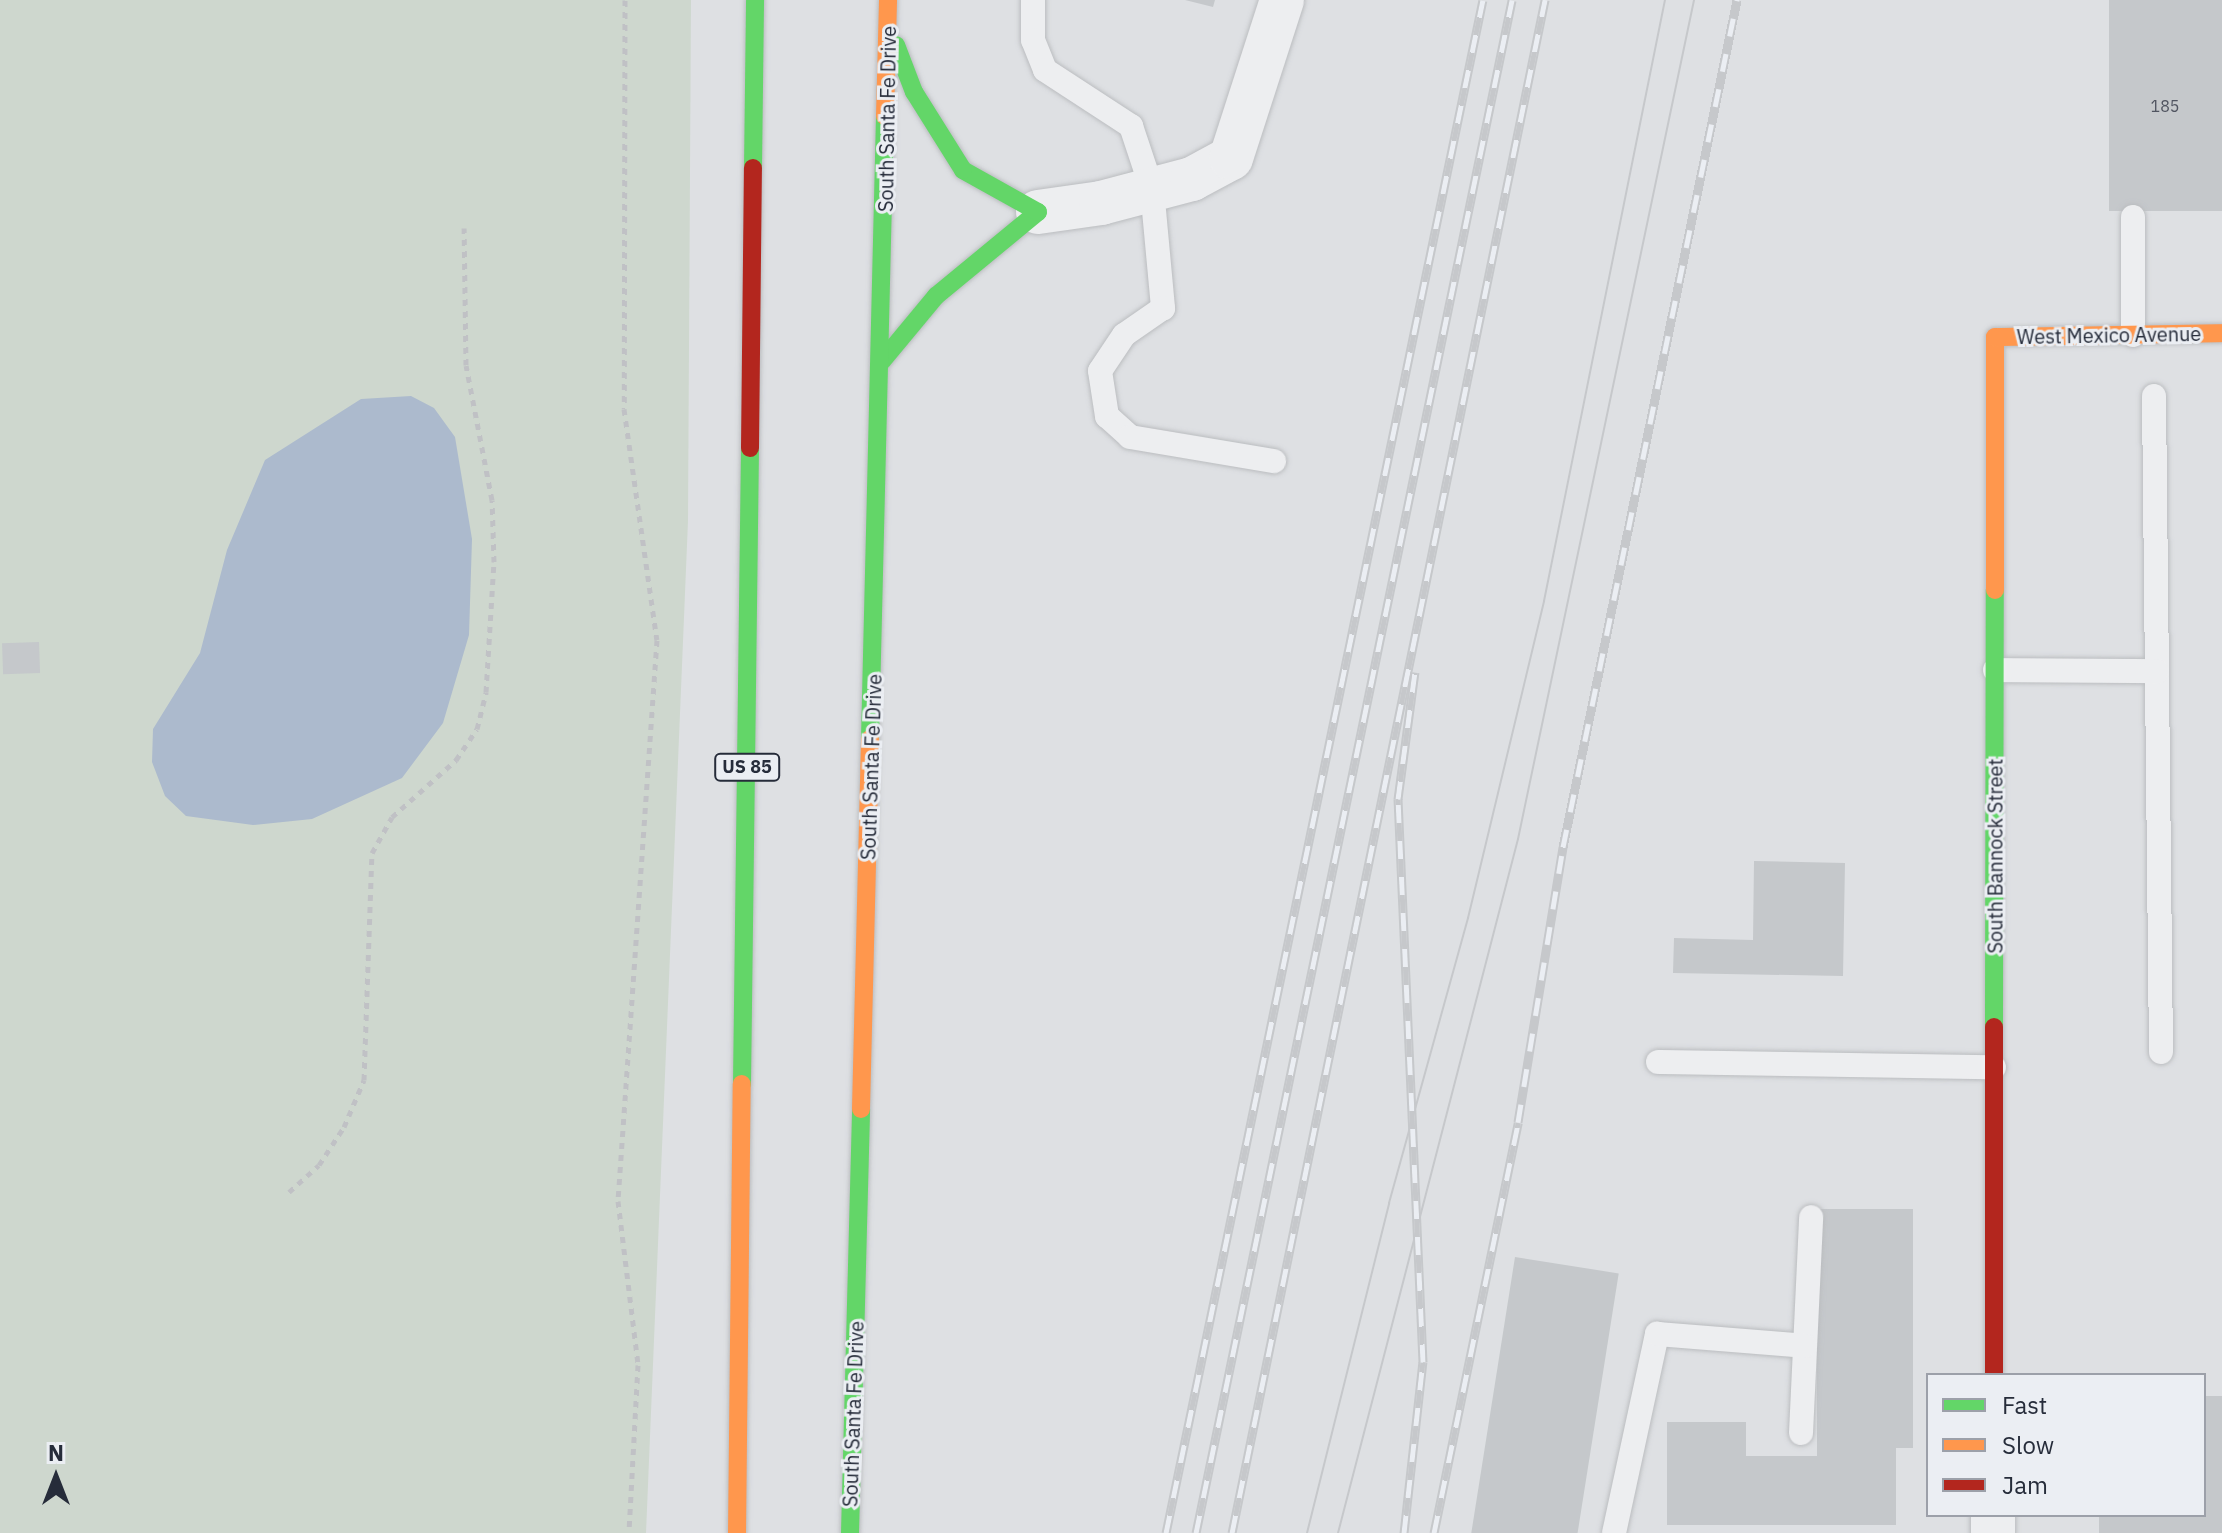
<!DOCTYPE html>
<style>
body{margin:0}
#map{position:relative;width:2222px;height:1533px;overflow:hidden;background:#dee0e3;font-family:"IBM Plex Sans",sans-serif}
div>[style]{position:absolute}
.green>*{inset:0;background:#ced7ce}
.water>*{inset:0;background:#acbacd}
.building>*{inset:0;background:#c5c8cb;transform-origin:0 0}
.path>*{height:5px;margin-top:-2.5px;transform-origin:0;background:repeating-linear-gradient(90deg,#c0c1c5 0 6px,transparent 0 12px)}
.roads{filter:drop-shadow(0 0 2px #bbbdc0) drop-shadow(0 0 2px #bbbdc0)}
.lane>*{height:24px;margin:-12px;padding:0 12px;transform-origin:12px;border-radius:12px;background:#edeef0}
.street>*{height:44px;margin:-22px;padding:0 22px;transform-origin:22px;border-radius:22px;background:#edeef0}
.fast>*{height:18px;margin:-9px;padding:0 9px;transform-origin:9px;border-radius:9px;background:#63d668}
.slow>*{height:18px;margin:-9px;padding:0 9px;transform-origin:9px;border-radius:9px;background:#ff974d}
.jam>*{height:18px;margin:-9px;padding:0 9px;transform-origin:9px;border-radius:9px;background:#b3261e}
.tram>*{height:2px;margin:-1px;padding:0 1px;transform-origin:1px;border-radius:1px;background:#c6c8cb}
.rail>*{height:9px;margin-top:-4.5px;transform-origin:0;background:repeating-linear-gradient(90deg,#ebeef3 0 18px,#c6c8cb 0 36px);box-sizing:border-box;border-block:2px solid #c6c8cb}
span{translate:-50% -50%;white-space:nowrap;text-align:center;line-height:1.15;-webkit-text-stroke:6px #ebeef3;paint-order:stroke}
.number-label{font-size:16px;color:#505460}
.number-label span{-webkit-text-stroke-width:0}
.shield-label span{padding:2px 6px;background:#ebeef3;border:2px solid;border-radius:6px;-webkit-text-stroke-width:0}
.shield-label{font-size:18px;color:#262c3a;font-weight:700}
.street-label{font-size:20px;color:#262c3a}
.legend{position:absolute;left:1926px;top:1373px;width:280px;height:144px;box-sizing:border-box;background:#ebeef3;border:2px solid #9ca0a9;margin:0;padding:10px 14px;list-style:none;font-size:24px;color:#262c3a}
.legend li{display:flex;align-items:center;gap:16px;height:40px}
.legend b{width:40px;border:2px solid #9ca0a9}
.north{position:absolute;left:16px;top:1437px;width:80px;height:80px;-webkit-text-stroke:6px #ebeef3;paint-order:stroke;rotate:0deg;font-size:22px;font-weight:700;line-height:32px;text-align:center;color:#262c3a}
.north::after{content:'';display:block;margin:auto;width:28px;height:36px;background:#262c3a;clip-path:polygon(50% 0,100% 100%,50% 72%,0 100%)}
</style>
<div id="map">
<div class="green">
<div style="clip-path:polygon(0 0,691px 0,688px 521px,646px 1533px,0 1533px)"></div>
</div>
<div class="water">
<div style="clip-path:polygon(411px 396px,434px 408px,455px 437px,472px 539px,469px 635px,443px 723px,402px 778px,312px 819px,253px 825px,186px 816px,165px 796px,152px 762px,153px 729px,200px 653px,227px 550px,265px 460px,361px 399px)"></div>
</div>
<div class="building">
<div style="clip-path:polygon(1185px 0,1215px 0,1213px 7px)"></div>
<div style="left:2109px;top:0;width:113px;height:211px"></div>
<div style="left:39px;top:642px;width:31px;height:37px;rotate:88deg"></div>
<div style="clip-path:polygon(1754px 861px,1845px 863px,1843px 976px,1673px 973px,1674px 938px,1753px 940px)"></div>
<div style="clip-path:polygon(1817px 1209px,1913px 1209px,1913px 1448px,1896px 1448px,1896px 1525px,1667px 1525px,1667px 1422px,1746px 1422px,1746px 1456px,1817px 1456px)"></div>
<div style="left:1515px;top:1257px;width:105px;height:280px;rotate:9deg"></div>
<div style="clip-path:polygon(2204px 1396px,2222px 1396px,2222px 1533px,2099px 1533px,2099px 1515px,2204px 1515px)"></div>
</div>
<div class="path">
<div style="left:625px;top:0;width:409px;rotate:90.1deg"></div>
<div style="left:624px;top:409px;width:233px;rotate:81.9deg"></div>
<div style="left:657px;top:640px;width:562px;rotate:93.98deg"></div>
<div style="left:618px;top:1201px;width:165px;rotate:83deg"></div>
<div style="left:638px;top:1365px;width:168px;rotate:93.1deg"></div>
<div style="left:289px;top:1192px;width:40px;rotate:-42deg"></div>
<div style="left:319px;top:1165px;width:45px;rotate:-56.7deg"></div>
<div style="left:344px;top:1127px;width:51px;rotate:-66.9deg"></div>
<div style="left:364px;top:1080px;width:227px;rotate:-88deg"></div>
<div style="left:372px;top:853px;width:41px;rotate:-60.9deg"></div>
<div style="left:392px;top:817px;width:86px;rotate:-41.7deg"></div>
<div style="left:456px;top:760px;width:37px;rotate:-56deg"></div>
<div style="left:477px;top:729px;width:38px;rotate:-76deg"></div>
<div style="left:486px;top:692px;width:130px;rotate:-86.5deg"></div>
<div style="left:494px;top:562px;width:62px;rotate:-91.8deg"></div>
<div style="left:492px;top:500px;width:137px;rotate:-100.9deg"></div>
<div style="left:466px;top:365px;width:137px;rotate:-90.8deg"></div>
</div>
<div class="roads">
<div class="lane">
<div style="left:1033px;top:0;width:40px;rotate:90deg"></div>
<div style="left:1033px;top:40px;width:32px;rotate:68deg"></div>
<div style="left:1045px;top:70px;width:103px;rotate:33.1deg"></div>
<div style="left:1131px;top:126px;width:66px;rotate:71.6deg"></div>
<div style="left:1152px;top:189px;width:120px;rotate:84.7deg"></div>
<div style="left:1163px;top:308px;width:47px;rotate:145.3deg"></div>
<div style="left:1124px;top:335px;width:43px;rotate:123.7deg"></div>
<div style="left:1100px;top:371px;width:46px;rotate:81.2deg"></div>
<div style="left:1107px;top:416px;width:31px;rotate:42deg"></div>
<div style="left:1130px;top:437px;width:146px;rotate:9.5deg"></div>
<div style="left:2133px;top:217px;width:118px;rotate:90deg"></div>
<div style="left:2154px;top:396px;width:656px;rotate:89.39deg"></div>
<div style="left:1995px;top:670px;width:162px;rotate:0.4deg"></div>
<div style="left:1658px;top:1062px;width:336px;rotate:0.9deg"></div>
<div style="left:1801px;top:1433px;width:216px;rotate:-87.3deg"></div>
<div style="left:1614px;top:1533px;width:204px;rotate:-77.8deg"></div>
<div style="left:1657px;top:1334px;width:148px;rotate:4.6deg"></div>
</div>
<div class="street">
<div style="left:1038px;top:212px;width:64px;rotate:-8.1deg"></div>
<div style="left:1101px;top:203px;width:94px;rotate:-14.8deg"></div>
<div style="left:1192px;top:179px;width:44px;rotate:-28.3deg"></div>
<div style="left:1231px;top:158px;width:166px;rotate:-72.1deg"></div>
<div style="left:1993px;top:1533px;width:18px;rotate:-90deg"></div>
</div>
<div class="fast">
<div style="left:753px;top:168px;width:168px;rotate:-89.3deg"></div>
<div style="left:882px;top:361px;width:85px;rotate:-50.3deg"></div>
<div style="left:936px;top:296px;width:132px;rotate:-39.5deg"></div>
<div style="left:1038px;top:212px;width:86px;rotate:-150.8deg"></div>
<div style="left:963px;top:170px;width:92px;rotate:-122.1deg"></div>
<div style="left:914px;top:92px;width:50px;rotate:-111deg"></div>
<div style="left:870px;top:739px;width:623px;rotate:-88.62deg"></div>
<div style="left:1994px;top:1027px;width:437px;rotate:-89.9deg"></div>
<div style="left:742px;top:1084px;width:636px;rotate:-89.28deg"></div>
<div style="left:850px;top:1533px;width:424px;rotate:-88.5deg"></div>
</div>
<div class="slow">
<div style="left:885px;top:116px;width:116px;rotate:-88.5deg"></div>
<div style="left:1995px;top:590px;width:253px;rotate:-90deg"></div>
<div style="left:1995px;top:337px;width:227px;rotate:-1deg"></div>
<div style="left:861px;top:1109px;width:370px;rotate:-88.6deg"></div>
<div style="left:737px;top:1533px;width:449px;rotate:-89.4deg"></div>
</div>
<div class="jam">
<div style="left:750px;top:448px;width:280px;rotate:-89.4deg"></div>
<div style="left:1994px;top:1375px;width:348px;rotate:-90deg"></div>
</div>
</div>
<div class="tram">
<div style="left:1307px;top:1533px;width:340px;rotate:-76deg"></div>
<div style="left:1389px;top:1203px;width:296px;rotate:-74.5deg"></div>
<div style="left:1468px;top:918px;width:326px;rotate:-76.5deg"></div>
<div style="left:1544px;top:601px;width:613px;rotate:-78.62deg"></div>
<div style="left:1338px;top:1533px;width:717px;rotate:-75.46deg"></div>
<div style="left:1518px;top:839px;width:857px;rotate:-78.15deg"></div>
</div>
<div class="rail">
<div style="left:1166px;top:1533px;width:1565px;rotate:-78.32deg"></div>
<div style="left:1196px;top:1533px;width:1565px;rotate:-78.35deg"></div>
<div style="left:1232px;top:1533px;width:1565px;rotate:-78.46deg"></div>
<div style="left:1404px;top:1533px;width:172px;rotate:-83.7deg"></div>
<div style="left:1423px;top:1362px;width:564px;rotate:-92.54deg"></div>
<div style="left:1398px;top:799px;width:128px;rotate:-82.4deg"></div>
<div style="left:1434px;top:1533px;width:419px;rotate:-78.4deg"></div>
<div style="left:1518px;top:1122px;width:279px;rotate:-80.7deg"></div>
<div style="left:1563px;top:847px;width:865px;rotate:-78.39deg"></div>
</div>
<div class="number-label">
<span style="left:2165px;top:106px">185</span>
</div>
<div class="shield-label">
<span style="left:747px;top:767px">US 85</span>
</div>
<div class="street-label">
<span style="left:887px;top:119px;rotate:-89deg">South Santa Fe Drive</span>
<span style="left:2109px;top:335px;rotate:-1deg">West Mexico Avenue</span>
<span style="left:871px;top:767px;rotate:-88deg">South Santa Fe Drive</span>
<span style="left:1995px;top:856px;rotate:-90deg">South Bannock Street</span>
<span style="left:853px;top:1414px;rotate:-88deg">South Santa Fe Drive</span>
</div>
<ul class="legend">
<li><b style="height:10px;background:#63d668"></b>Fast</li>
<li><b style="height:10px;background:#ff974d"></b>Slow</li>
<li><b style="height:10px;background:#b3261e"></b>Jam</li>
</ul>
<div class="north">N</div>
</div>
